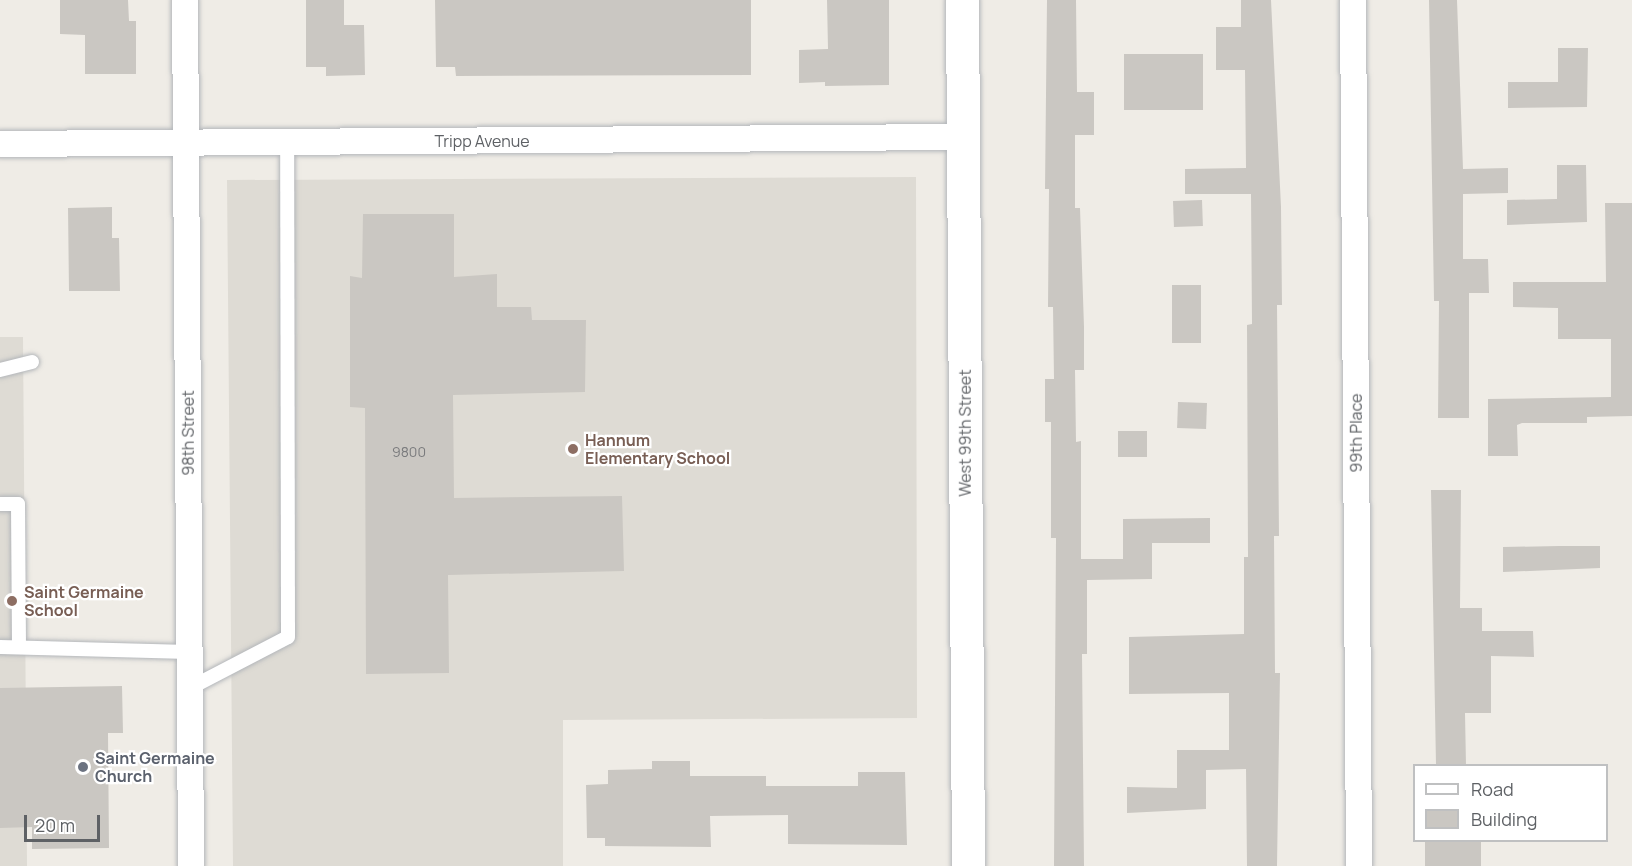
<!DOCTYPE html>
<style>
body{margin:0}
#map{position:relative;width:1632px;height:866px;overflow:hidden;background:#efece6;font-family:Manrope,sans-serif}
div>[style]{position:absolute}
.education>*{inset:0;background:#dedbd4}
.building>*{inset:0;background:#cac7c2;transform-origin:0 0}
.roads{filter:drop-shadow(0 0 2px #b3b6ba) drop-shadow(0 0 2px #b3b6ba)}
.lane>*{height:14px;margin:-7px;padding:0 7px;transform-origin:7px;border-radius:7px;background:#fff}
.street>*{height:26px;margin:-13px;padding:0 13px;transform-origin:13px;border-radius:13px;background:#fff}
.secondary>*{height:33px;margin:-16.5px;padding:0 16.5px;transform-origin:16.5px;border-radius:16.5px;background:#fff}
.dots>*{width:16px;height:16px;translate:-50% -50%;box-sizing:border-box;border:3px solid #fff;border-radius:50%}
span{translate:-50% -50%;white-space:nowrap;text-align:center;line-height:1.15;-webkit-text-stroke:4.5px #fff;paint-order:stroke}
.number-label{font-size:14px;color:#797a7c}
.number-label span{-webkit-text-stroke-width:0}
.street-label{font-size:16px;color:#5e6165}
.education-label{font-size:16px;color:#785e54;font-weight:700}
.left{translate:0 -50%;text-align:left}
.worship-label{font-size:16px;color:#5b616d;font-weight:700}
.legend{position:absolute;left:1413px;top:764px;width:195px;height:78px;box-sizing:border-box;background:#fff;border:2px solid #bfc0c1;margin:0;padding:8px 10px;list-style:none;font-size:18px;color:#5e6165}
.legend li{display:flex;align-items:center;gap:12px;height:30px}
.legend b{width:30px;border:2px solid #bfc0c1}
.scale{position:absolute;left:24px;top:815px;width:76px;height:27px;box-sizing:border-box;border:3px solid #5e6165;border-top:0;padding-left:8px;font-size:18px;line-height:21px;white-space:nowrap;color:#5e6165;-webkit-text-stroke:4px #fff;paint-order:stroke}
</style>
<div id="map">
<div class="education">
<div style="clip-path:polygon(916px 177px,917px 718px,563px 720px,563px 866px,233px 866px,227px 180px)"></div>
<div style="clip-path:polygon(0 337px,23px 337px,27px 866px,0 866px)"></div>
</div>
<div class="building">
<div style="clip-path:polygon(60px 0,128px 0,129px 21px,136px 21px,136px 74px,85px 74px,85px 35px,60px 34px)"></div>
<div style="clip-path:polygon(306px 0,344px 0,344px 25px,364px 25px,365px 75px,326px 76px,326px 67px,306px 67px)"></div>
<div style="clip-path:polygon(435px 0,751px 0,751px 75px,456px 76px,455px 67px,436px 67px)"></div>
<div style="clip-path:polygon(827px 0,889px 0,889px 85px,825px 86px,825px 82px,799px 83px,799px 50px,828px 49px)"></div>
<div style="clip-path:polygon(1047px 0,1076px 0,1077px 92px,1094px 92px,1094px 135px,1075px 135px,1075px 208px,1080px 208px,1084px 327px,1084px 370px,1075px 370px,1076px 442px,1081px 441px,1081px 559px,1123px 559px,1123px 519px,1210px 518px,1210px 543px,1152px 543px,1152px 579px,1087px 580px,1087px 654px,1082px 654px,1084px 866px,1054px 866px,1056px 538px,1051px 538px,1051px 422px,1045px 422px,1045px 379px,1054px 379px,1053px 307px,1048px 307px,1049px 189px,1045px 189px)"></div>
<div style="clip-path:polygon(1241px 0,1271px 0,1281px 207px,1282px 305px,1277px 305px,1279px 536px,1274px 536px,1275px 673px,1280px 673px,1277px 866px,1247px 866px,1246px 769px,1206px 770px,1206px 809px,1127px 813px,1127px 787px,1177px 788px,1177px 750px,1229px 750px,1229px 693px,1129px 694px,1129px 637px,1244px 634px,1244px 557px,1248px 557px,1247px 325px,1252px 324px,1251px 194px,1185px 194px,1185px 169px,1246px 168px,1245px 70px,1216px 70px,1216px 27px,1241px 27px)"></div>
<div style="clip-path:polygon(1429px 0,1457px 0,1463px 169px,1508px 168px,1508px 193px,1463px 194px,1463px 259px,1488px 259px,1489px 293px,1469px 293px,1469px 418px,1438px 418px,1439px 301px,1434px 301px)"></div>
<div style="clip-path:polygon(1558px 48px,1588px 48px,1587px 107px,1508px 108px,1508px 82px,1558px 82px)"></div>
<div style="left:1124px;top:54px;width:79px;height:56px"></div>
<div style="clip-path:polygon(1557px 165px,1586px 165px,1587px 222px,1507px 225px,1507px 200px,1557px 199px)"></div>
<div style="left:1202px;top:200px;width:26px;height:29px;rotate:88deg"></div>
<div style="clip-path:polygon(1605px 203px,1632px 203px,1632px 416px,1587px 417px,1587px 423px,1522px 423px,1517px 425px,1518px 456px,1488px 456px,1488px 399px,1611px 397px,1611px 339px,1558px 339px,1558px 308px,1513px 307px,1513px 282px,1606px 282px)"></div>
<div style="clip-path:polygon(112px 207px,112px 238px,119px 238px,120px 291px,69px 291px,68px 208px)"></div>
<div style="clip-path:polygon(363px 214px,454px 214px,454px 277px,497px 274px,497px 307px,531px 307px,532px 320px,586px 320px,585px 392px,453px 395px,454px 498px,622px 496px,624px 571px,448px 575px,449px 673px,366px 674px,365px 408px,350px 407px,350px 276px,362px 278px)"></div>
<div style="left:1172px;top:285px;width:29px;height:58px"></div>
<div style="left:1178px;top:402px;width:29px;height:26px;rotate:2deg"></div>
<div style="left:1118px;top:431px;width:29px;height:26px"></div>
<div style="clip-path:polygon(1431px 490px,1461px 490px,1460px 608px,1482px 608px,1482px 631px,1533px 631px,1534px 657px,1491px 656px,1491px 713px,1465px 713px,1466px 765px,1436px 765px)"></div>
<div style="clip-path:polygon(1559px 546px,1600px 546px,1600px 568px,1503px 572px,1503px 547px)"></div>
<div style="clip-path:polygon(122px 686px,123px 733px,108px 733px,109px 848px,32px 849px,32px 827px,0 828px,0 688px)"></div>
<div style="clip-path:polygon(652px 761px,690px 761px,690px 776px,766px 776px,766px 786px,858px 786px,858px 772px,905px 772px,907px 845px,788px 844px,788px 815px,710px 816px,711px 847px,605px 846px,605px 838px,587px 838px,586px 785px,608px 784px,608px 770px,652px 769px)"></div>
<div style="left:1425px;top:842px;width:56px;height:24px"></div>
</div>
<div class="roads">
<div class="lane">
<div style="left:0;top:370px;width:33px;rotate:-14deg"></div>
<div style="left:0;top:504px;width:18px"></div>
<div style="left:18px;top:504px;width:141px;rotate:89.6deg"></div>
<div style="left:0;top:647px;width:189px;rotate:1.5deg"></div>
<div style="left:190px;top:688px;width:110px;rotate:-27.5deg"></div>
<div style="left:288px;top:637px;width:495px;rotate:-90.1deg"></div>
</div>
<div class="street">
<div style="left:185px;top:0;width:866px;rotate:89.6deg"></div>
<div style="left:1353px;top:0;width:866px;rotate:89.6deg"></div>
<div style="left:0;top:144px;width:963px;rotate:-0.42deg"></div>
</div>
<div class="secondary">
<div style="left:962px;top:0;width:866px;rotate:89.6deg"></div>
</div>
</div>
<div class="dots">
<div style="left:573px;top:449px;background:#8d6e63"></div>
<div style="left:12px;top:601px;background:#8d6e63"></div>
<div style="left:83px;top:767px;background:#6b7280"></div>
</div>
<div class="number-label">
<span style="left:409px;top:452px">9800</span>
</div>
<div class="street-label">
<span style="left:482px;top:141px">Tripp Avenue</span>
<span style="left:188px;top:433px;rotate:-90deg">98th Street</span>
<span style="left:965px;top:433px;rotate:-90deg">West 99th Street</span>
<span style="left:1356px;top:433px;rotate:-90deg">99th Place</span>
</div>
<div class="education-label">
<span class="left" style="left:585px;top:449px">Hannum<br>Elementary School</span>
<span class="left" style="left:24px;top:601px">Saint Germaine<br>School</span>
</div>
<div class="worship-label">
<span class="left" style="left:95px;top:767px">Saint Germaine<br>Church</span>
</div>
<ul class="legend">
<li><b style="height:8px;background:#fff"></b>Road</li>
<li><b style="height:16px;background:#cac7c2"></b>Building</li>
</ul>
<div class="scale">20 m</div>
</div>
